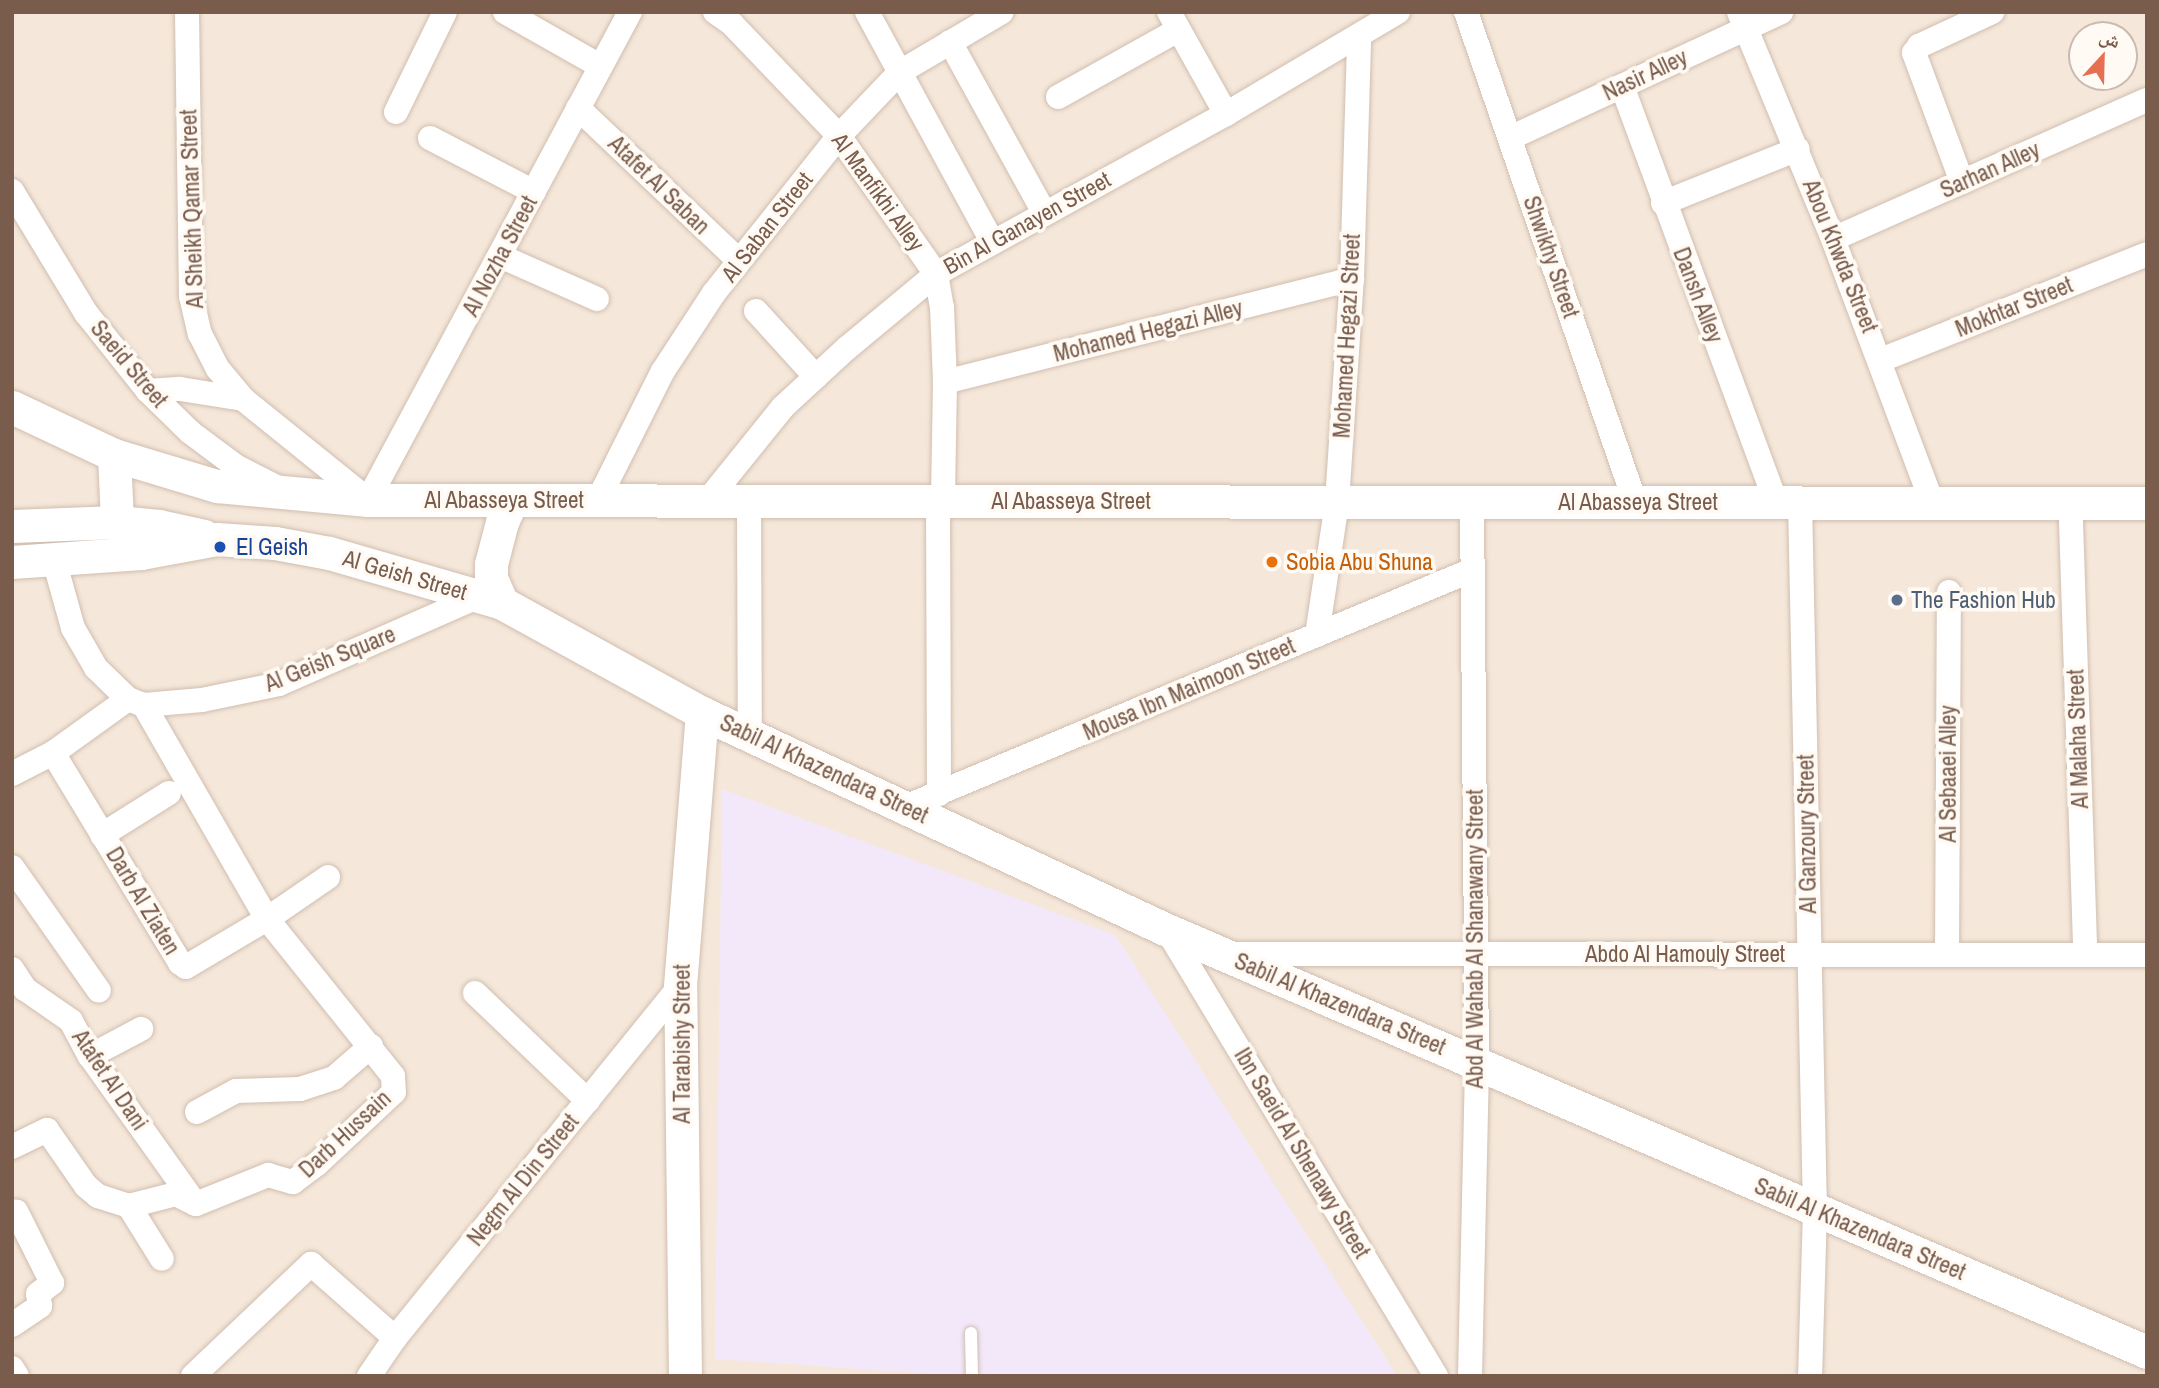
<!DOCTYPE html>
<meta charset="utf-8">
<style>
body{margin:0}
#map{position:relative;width:2159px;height:1388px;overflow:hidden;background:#fdf6ec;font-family:"Archivo Narrow","Noto Naskh Arabic",sans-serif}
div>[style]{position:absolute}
.residential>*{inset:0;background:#f5e8da}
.education>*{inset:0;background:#f3e8fa}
.roads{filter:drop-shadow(0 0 2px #d1beb0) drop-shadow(0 0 2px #d1beb0)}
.lane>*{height:12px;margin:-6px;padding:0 6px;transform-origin:6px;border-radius:6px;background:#fff}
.street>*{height:24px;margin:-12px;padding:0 12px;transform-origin:12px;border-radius:12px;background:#fff}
.secondary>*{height:33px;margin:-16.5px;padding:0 16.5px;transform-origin:16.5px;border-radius:16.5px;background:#fff}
.dots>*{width:19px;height:19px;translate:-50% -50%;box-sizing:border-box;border:4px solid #fffaf3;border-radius:50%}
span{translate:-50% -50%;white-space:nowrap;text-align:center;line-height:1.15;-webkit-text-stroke:7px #fffaf3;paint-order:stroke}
.street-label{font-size:23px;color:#7a5c4d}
.transit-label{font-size:23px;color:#164399}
.left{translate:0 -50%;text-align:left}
.food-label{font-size:23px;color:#c56008}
.service-label{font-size:23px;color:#4e5e75}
.frame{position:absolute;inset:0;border:14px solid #7a5c4d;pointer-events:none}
.north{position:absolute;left:2068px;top:21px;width:70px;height:70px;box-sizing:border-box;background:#fffaf3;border:2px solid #cabbb1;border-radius:50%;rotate:22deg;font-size:19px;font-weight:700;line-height:28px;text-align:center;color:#7a5c4d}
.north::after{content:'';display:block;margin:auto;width:24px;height:32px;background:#e76f51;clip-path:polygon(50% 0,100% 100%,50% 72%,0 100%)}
</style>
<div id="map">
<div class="residential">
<div style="clip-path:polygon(evenodd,12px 12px,2147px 12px,2147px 1376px,12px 1376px,12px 12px,2082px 35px,2124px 35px,2124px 77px,2082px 77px,2082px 35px)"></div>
</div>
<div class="education">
<div style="clip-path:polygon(722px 789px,1115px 935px,1397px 1376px,962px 1376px,715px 1359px)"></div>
</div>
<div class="roads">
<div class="lane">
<div style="left:971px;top:1333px;width:43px;rotate:88.7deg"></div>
</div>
<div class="street">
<div style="left:187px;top:12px;width:284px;rotate:89.2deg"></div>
<div style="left:191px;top:296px;width:39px;rotate:77deg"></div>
<div style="left:200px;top:334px;width:39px;rotate:63deg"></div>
<div style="left:218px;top:369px;width:39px;rotate:50deg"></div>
<div style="left:243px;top:399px;width:161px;rotate:38.9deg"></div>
<div style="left:368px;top:500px;width:554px;rotate:-61.77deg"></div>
<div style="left:505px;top:12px;width:109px;rotate:29.6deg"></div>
<div style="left:715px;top:12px;width:21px;rotate:35deg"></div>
<div style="left:732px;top:24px;width:155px;rotate:46.3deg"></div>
<div style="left:839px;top:136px;width:169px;rotate:54.9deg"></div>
<div style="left:936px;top:274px;width:34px;rotate:80deg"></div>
<div style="left:942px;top:307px;width:75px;rotate:87.7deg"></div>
<div style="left:945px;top:382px;width:119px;rotate:91deg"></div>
<div style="left:867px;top:12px;width:261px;rotate:61.4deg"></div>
<div style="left:1169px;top:12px;width:117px;rotate:60.8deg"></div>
<div style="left:1466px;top:12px;width:518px;rotate:70.97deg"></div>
<div style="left:1739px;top:12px;width:246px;rotate:67.5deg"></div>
<div style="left:1833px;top:239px;width:281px;rotate:69.4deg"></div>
<div style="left:950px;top:42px;width:194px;rotate:61.1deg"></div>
<div style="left:1622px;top:86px;width:445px;rotate:69.7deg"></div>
<div style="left:1058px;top:97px;width:137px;rotate:-29.2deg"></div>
<div style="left:578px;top:108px;width:222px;rotate:43.5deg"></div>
<div style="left:396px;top:112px;width:111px;rotate:-63.9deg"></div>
<div style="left:430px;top:138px;width:117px;rotate:27.4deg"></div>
<div style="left:1510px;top:138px;width:299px;rotate:-24.9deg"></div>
<div style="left:1962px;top:182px;width:138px;rotate:-110.4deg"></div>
<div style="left:1914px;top:53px;width:9px;rotate:-54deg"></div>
<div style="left:1919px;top:46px;width:81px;rotate:-25deg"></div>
<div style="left:12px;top:191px;width:143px;rotate:58.8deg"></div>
<div style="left:86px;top:313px;width:100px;rotate:51.5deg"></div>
<div style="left:148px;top:391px;width:59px;rotate:44.3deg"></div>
<div style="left:190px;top:432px;width:59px;rotate:36.7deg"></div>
<div style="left:237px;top:467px;width:44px;rotate:27.1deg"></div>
<div style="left:1663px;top:203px;width:145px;rotate:-21.8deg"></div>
<div style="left:1833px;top:239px;width:343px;rotate:-23.9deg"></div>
<div style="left:500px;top:256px;width:106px;rotate:23.9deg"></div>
<div style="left:756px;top:311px;width:89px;rotate:47.7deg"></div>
<div style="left:1881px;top:360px;width:286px;rotate:-21.7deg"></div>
<div style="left:945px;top:382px;width:420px;rotate:-14.2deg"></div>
<div style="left:148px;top:391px;width:32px;rotate:-4deg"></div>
<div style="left:180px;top:389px;width:64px;rotate:9deg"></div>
<div style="left:598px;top:500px;width:144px;rotate:-63.3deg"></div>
<div style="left:663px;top:371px;width:93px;rotate:-56.8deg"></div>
<div style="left:714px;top:293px;width:201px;rotate:-51.5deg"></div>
<div style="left:839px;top:136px;width:88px;rotate:-46.4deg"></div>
<div style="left:900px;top:72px;width:118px;rotate:-30.5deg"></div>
<div style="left:708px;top:500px;width:119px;rotate:-51.1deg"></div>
<div style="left:783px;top:407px;width:87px;rotate:-42.7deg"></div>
<div style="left:847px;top:348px;width:116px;rotate:-39.7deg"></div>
<div style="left:936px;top:274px;width:331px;rotate:-28.9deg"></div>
<div style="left:1226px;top:114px;width:200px;rotate:-30.7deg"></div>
<div style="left:749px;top:500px;width:235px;rotate:89.8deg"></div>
<div style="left:938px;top:501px;width:293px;rotate:89.8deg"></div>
<div style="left:1800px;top:502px;width:708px;rotate:88.79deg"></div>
<div style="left:1815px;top:1210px;width:166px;rotate:91.7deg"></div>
<div style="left:2071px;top:522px;width:433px;rotate:88.1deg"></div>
<div style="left:54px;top:560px;width:71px;rotate:74.4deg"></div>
<div style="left:73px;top:628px;width:46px;rotate:60.1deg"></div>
<div style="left:96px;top:668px;width:45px;rotate:44.1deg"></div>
<div style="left:128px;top:699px;width:17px;rotate:21deg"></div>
<div style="left:144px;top:705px;width:58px;rotate:-4.9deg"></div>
<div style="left:202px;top:700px;width:79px;rotate:-11.7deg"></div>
<div style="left:279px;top:684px;width:219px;rotate:-23.7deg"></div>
<div style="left:1317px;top:635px;width:134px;rotate:-81.4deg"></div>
<div style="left:1337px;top:502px;width:224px;rotate:-86.2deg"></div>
<div style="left:1352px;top:279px;width:243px;rotate:-88.3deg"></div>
<div style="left:53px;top:753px;width:245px;rotate:58.8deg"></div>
<div style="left:180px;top:963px;width:7px;rotate:34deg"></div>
<div style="left:186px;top:967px;width:94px;rotate:-30.7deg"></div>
<div style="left:267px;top:919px;width:74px;rotate:-34.5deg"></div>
<div style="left:12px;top:774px;width:46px;rotate:-27.1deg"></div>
<div style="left:53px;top:753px;width:92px;rotate:-35.8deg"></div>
<div style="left:905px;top:807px;width:615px;rotate:-22.68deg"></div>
<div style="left:102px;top:835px;width:79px;rotate:-32.1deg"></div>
<div style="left:12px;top:867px;width:151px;rotate:54.9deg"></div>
<div style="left:1167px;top:930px;width:521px;rotate:58.9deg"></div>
<div style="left:1230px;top:954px;width:917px;rotate:0.06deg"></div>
<div style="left:1947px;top:955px;width:363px;rotate:-89.7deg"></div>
<div style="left:12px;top:969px;width:24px;rotate:57deg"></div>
<div style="left:25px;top:989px;width:56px;rotate:34.8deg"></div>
<div style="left:71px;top:1021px;width:40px;rotate:62deg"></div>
<div style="left:90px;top:1056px;width:181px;rotate:54.5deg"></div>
<div style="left:475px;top:993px;width:156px;rotate:43.7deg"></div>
<div style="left:90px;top:1056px;width:58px;rotate:-27.9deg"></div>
<div style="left:197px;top:1112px;width:44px;rotate:-28.3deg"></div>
<div style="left:236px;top:1091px;width:64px;rotate:-1.8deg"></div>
<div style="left:300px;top:1089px;width:36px;rotate:-18deg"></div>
<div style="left:334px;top:1078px;width:49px;rotate:-40.9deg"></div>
<div style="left:12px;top:1147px;width:39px;rotate:-26deg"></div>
<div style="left:47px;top:1130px;width:68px;rotate:55.1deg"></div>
<div style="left:86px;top:1186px;width:16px;rotate:40deg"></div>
<div style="left:98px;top:1196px;width:33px;rotate:18deg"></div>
<div style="left:129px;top:1206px;width:49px;rotate:-14.3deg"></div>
<div style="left:176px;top:1194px;width:22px;rotate:27deg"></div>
<div style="left:196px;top:1204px;width:78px;rotate:-21.9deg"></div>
<div style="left:268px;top:1175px;width:26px;rotate:16deg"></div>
<div style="left:293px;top:1182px;width:30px;rotate:-37deg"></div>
<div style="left:317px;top:1164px;width:105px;rotate:-43.1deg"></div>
<div style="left:394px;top:1092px;width:16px;rotate:-94deg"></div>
<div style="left:393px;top:1076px;width:201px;rotate:-128.7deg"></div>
<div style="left:267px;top:919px;width:247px;rotate:-119.9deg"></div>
<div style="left:129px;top:1206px;width:62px;rotate:58.1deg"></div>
<div style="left:12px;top:1325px;width:34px;rotate:-34deg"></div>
<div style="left:40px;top:1306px;width:12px;rotate:-99deg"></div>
<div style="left:38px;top:1294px;width:18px;rotate:-38deg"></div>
<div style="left:52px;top:1283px;width:80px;rotate:-116.6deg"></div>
<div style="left:12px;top:1368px;width:9px;rotate:58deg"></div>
<div style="left:193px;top:1376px;width:163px;rotate:-43.5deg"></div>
<div style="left:311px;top:1264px;width:112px;rotate:41.4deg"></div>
<div style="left:369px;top:1376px;width:46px;rotate:-55.6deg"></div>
<div style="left:395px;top:1338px;width:453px;rotate:-51deg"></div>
<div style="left:1470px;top:1376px;width:313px;rotate:-88.7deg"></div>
<div style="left:1477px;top:1063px;width:561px;rotate:-90.51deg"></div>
</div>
<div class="secondary">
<div style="left:12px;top:407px;width:113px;rotate:25.2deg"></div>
<div style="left:114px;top:455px;width:108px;rotate:16.8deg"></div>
<div style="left:217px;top:486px;width:152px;rotate:5.3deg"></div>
<div style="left:368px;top:500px;width:1779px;rotate:0.1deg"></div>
<div style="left:114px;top:455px;width:67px;rotate:87.4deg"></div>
<div style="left:12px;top:526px;width:105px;rotate:-2.2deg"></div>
<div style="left:117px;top:522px;width:42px;rotate:5.4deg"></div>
<div style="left:159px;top:526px;width:46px;rotate:12.5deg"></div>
<div style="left:12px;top:562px;width:129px;rotate:-4deg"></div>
<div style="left:141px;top:553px;width:77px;rotate:-10.4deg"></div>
<div style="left:217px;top:539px;width:58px;rotate:3.9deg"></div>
<div style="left:275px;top:543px;width:55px;rotate:10.5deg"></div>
<div style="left:329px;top:553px;width:180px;rotate:16.1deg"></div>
<div style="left:502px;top:603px;width:228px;rotate:28.8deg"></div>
<div style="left:702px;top:713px;width:513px;rotate:25.02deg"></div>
<div style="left:1167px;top:930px;width:1067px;rotate:23.3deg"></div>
<div style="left:502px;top:603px;width:27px;rotate:-114deg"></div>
<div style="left:491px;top:578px;width:14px;rotate:-90deg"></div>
<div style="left:491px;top:564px;width:43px;rotate:-75.3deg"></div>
<div style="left:502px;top:522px;width:24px;rotate:-66deg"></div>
<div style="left:685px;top:1376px;width:390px;rotate:-90.7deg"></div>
<div style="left:680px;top:986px;width:274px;rotate:-85.4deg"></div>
</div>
</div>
<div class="dots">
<div style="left:220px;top:547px;background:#1a4fb4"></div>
<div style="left:1272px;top:562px;background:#e8710a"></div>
<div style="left:1897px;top:600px;background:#5c6f8a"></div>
</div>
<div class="street-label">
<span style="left:1645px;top:75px;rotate:-25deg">Nasir Alley</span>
<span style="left:1990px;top:170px;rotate:-24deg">Sarhan Alley</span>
<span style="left:659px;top:185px;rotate:44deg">Atafet Al Saban</span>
<span style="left:878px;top:192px;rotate:54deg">Al Manfikhi Alley</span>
<span style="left:192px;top:209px;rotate:-92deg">Al Sheikh Qamar Street</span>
<span style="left:1027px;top:223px;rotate:-29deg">Bin Al Ganayen Street</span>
<span style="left:767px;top:227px;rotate:-52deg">Al Saban Street</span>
<span style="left:500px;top:256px;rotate:-62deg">Al Nozha Street</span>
<span style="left:1840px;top:256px;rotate:68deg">Abou Khwda Street</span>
<span style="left:1551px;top:257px;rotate:71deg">Shwikhy Street</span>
<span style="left:1698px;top:295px;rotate:69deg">Dansh Alley</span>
<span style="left:2014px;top:307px;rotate:-22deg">Mokhtar Street</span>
<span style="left:1148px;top:331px;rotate:-14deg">Mohamed Hegazi Alley</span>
<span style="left:1347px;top:336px;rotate:-87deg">Mohamed Hegazi Street</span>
<span style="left:129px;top:364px;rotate:50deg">Saeid Street</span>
<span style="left:504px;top:500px">Al Abasseya Street</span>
<span style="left:1071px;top:501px">Al Abasseya Street</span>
<span style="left:1638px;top:502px">Al Abasseya Street</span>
<span style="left:405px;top:575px;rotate:16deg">Al Geish Street</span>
<span style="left:330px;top:659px;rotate:-22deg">Al Geish Square</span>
<span style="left:1189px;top:689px;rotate:-23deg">Mousa Ibn Maimoon Street</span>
<span style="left:2078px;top:739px;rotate:-92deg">Al Malaha Street</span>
<span style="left:824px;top:769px;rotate:25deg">Sabil Al Khazendara Street</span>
<span style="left:1948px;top:774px;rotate:-90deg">Al Sebaaei Alley</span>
<span style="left:1807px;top:834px;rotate:-91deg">Al Ganzoury Street</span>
<span style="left:143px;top:901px;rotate:59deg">Darb Al Ziaten</span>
<span style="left:1475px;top:939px;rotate:-90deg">Abd Al Wahab Al Shanawany Street</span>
<span style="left:1685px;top:954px">Abdo Al Hamouly Street</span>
<span style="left:1340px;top:1004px;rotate:23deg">Sabil Al Khazendara Street</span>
<span style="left:682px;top:1044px;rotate:-90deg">Al Tarabishy Street</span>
<span style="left:110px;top:1080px;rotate:56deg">Atafet Al Dani</span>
<span style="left:345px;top:1134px;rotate:-43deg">Darb Hussain</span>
<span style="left:1302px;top:1153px;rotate:59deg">Ibn Saeid Al Shenawy Street</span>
<span style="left:523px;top:1180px;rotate:-51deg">Negm Al Din Street</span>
<span style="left:1860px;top:1229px;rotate:23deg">Sabil Al Khazendara Street</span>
</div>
<div class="transit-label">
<span class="left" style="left:236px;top:547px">El Geish</span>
</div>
<div class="food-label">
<span class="left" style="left:1286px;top:562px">Sobia Abu Shuna</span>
</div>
<div class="service-label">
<span class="left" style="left:1911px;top:600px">The Fashion Hub</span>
</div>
<div class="frame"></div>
<div class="north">ش</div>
</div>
